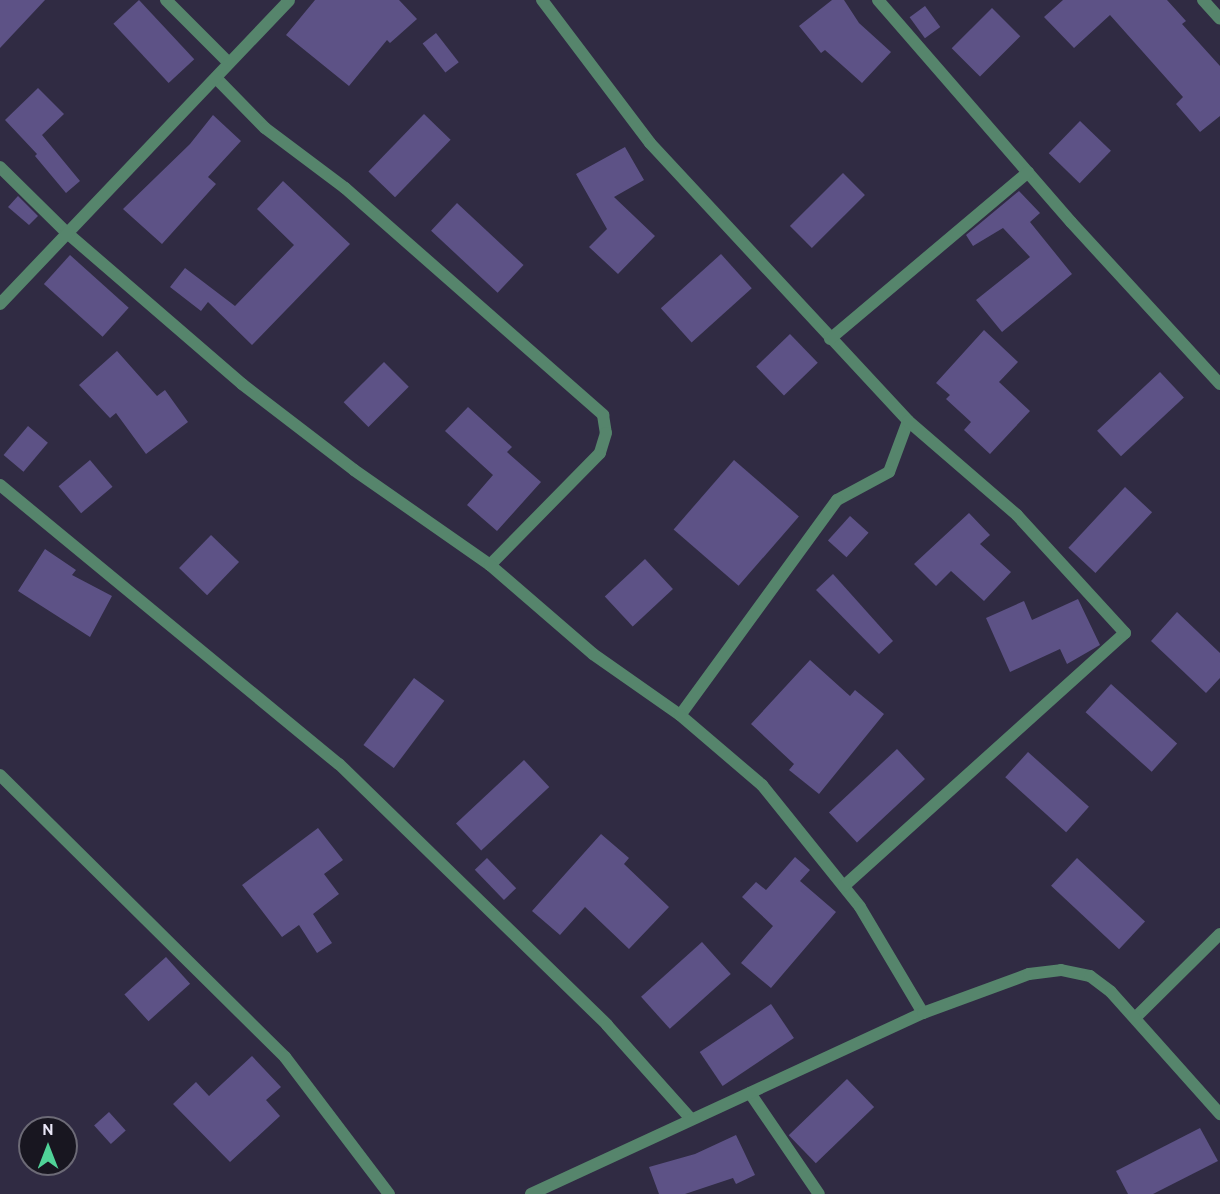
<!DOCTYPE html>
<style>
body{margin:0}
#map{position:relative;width:1220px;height:1194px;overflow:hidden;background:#302b43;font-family:Cabin,sans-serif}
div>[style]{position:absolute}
.building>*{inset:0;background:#5d5286;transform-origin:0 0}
.street>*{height:12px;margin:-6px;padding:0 6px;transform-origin:6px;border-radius:6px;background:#56856c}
span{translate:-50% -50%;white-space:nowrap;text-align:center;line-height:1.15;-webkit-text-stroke:4.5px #181620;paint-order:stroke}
.north{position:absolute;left:18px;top:1116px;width:60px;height:60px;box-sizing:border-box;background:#181620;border:2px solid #6c6a76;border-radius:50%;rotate:0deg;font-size:16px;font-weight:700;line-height:24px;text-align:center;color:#eae7f7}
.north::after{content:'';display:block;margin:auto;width:21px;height:27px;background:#50d398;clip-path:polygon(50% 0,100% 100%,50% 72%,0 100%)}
</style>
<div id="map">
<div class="building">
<div style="clip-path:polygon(0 0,45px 0,0 48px)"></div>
<div style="left:139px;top:0;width:81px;height:35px;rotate:47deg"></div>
<div style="clip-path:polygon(315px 0,399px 0,417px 19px,390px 43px,387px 40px,349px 86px,286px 35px)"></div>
<div style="clip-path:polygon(832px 0,844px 0,859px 23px,891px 52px,862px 83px,825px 50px,821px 53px,799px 26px)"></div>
<div style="clip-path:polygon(1063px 0,1167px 0,1186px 21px,1182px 24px,1220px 66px,1220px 116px,1200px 132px,1176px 104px,1183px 97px,1110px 15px,1074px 48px,1044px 17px)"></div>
<div style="left:925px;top:6px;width:26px;height:19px;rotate:54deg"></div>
<div style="left:992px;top:8px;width:40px;height:57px;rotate:45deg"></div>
<div style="left:436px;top:33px;width:37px;height:17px;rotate:52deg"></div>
<div style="clip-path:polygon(38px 88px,64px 114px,42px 135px,80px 181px,66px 193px,35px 156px,37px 154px,5px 120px)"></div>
<div style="left:424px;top:114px;width:37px;height:80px;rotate:44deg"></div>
<div style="clip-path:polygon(213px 115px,241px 141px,208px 177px,216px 184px,162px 244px,123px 209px,190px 144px)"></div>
<div style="left:1080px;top:121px;width:43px;height:45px;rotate:44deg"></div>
<div style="clip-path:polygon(625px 147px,644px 180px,614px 197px,655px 236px,618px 274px,589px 247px,607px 229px,576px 174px)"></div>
<div style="left:843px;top:173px;width:31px;height:75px;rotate:45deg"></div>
<div style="clip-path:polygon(283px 181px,350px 244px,252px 345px,208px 302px,201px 311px,170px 287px,185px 268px,235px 306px,294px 245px,257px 209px)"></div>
<div style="clip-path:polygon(1019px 191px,1040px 213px,1030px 222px,1072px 274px,1002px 332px,976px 300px,1030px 257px,1003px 228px,973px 246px,966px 235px)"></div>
<div style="clip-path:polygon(18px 196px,38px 216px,29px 225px,8px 207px)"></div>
<div style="left:457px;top:203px;width:91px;height:38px;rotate:43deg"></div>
<div style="left:721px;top:254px;width:46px;height:81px;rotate:48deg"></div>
<div style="left:70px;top:255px;width:79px;height:39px;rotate:42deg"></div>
<div style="clip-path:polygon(984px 330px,1018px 362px,999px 382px,1030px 411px,990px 454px,964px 430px,971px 422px,946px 399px,950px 395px,936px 383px)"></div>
<div style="left:790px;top:334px;width:40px;height:47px;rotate:46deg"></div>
<div style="clip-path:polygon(117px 351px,157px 396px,165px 390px,188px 422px,146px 454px,116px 413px,110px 418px,79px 385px)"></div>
<div style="left:384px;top:362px;width:35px;height:57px;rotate:45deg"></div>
<div style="left:1160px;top:372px;width:35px;height:86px;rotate:47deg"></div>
<div style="clip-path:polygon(468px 407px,512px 447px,507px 452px,541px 482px,497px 531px,467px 505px,493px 475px,445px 431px)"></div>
<div style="left:28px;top:426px;width:26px;height:38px;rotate:40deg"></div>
<div style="left:90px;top:460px;width:35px;height:41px;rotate:50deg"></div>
<div style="left:734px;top:460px;width:86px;height:92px;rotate:41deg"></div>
<div style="left:1125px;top:487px;width:37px;height:83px;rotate:43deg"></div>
<div style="clip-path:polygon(969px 513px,990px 535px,980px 544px,1011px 572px,984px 601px,951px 571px,936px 586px,914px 564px)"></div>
<div style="left:850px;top:516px;width:25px;height:33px;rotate:42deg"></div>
<div style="left:211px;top:535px;width:39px;height:46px;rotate:44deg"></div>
<div style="clip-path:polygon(45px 549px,76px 570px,72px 575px,112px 596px,90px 637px,18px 591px)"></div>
<div style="left:645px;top:559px;width:41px;height:55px;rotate:47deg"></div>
<div style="clip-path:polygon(833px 574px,893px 641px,879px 654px,816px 590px)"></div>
<div style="clip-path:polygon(1078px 599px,1100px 645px,1067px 664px,1060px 649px,1010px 672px,986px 618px,1024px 601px,1032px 620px)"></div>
<div style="clip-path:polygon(1177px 612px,1220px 653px,1220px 678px,1206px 693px,1151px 641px)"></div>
<div style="clip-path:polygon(810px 660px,850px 696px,855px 690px,884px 714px,819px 794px,789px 770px,794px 764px,751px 724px)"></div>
<div style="left:414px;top:678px;width:38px;height:84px;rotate:37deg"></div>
<div style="left:1111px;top:684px;width:89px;height:38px;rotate:42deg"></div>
<div style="left:897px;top:749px;width:41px;height:93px;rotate:47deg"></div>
<div style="left:1028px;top:752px;width:82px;height:34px;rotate:42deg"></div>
<div style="left:524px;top:760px;width:37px;height:93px;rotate:47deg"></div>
<div style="clip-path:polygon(318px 828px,343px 860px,324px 874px,339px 894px,313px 914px,332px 943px,317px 953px,299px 925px,282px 937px,242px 885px)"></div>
<div style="clip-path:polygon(601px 834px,629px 858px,624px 864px,669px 907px,629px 949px,585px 907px,560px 935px,532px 911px)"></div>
<div style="clip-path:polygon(795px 857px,810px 870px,800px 881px,836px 912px,771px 988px,741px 963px,773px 926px,742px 897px,756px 882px,766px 890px)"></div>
<div style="left:487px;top:858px;width:42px;height:17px;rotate:46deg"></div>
<div style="left:1077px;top:858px;width:93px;height:38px;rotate:43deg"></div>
<div style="left:702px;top:942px;width:43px;height:82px;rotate:48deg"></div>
<div style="left:166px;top:957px;width:36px;height:56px;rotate:48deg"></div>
<div style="left:771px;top:1004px;width:41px;height:86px;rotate:56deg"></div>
<div style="clip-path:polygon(252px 1056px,281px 1087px,266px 1100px,280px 1116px,230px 1162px,173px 1104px,196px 1082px,209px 1096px)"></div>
<div style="left:847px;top:1079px;width:39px;height:81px;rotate:46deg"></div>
<div style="left:109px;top:1112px;width:25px;height:20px;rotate:48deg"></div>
<div style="clip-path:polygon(1200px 1128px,1218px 1161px,1153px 1194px,1128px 1194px,1116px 1171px)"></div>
<div style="clip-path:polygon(736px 1135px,755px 1175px,736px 1184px,733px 1178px,685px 1194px,659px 1194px,649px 1167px,695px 1154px)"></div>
</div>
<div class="street">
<div style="left:166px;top:0;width:89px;rotate:45deg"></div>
<div style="left:542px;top:0;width:179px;rotate:52.9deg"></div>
<div style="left:650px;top:143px;width:379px;rotate:47.1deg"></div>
<div style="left:908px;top:421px;width:54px;rotate:110.4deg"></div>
<div style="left:889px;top:472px;width:59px;rotate:151.7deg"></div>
<div style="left:837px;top:500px;width:266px;rotate:126.1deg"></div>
<div style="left:878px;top:0;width:294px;rotate:49deg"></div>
<div style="left:1071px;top:222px;width:220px;rotate:47.4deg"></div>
<div style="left:1203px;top:0;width:25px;rotate:48deg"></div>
<div style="left:216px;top:78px;width:70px;rotate:45.6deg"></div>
<div style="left:265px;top:128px;width:100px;rotate:36.9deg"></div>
<div style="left:345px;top:188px;width:344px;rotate:41.3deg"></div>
<div style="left:603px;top:415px;width:18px;rotate:81deg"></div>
<div style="left:606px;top:433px;width:21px;rotate:107deg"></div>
<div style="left:600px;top:453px;width:157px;rotate:134.5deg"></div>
<div style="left:0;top:167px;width:93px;rotate:44.6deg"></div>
<div style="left:66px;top:232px;width:233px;rotate:40.8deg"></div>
<div style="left:242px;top:384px;width:141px;rotate:37.5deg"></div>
<div style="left:354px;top:470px;width:166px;rotate:34.9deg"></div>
<div style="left:490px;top:565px;width:136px;rotate:40.8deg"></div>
<div style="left:593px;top:654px;width:106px;rotate:35deg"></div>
<div style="left:680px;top:715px;width:108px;rotate:40.5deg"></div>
<div style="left:762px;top:785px;width:156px;rotate:51.2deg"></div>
<div style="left:860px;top:907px;width:123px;rotate:59.3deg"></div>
<div style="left:0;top:304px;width:419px;rotate:-46.4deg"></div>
<div style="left:830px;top:339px;width:259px;rotate:-40.1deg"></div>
<div style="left:0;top:485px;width:439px;rotate:39.5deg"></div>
<div style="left:339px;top:764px;width:374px;rotate:44.2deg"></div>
<div style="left:607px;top:1025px;width:126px;rotate:48.2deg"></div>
<div style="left:0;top:775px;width:401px;rotate:44.7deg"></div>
<div style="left:285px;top:1057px;width:172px;rotate:52.8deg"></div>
<div style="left:844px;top:886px;width:378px;rotate:-42deg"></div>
<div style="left:1125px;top:633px;width:160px;rotate:-132.5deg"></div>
<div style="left:1017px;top:515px;width:144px;rotate:-139.2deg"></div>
<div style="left:1136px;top:1017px;width:118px;rotate:-44.7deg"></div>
<div style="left:750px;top:1093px;width:122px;rotate:55.7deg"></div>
<div style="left:531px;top:1194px;width:432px;rotate:-24.8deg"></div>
<div style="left:923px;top:1013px;width:113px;rotate:-20.2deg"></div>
<div style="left:1029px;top:974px;width:32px;rotate:-7deg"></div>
<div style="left:1061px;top:970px;width:30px;rotate:12deg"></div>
<div style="left:1090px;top:976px;width:26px;rotate:37deg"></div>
<div style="left:1111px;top:992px;width:164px;rotate:48.2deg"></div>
</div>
<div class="north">N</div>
</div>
